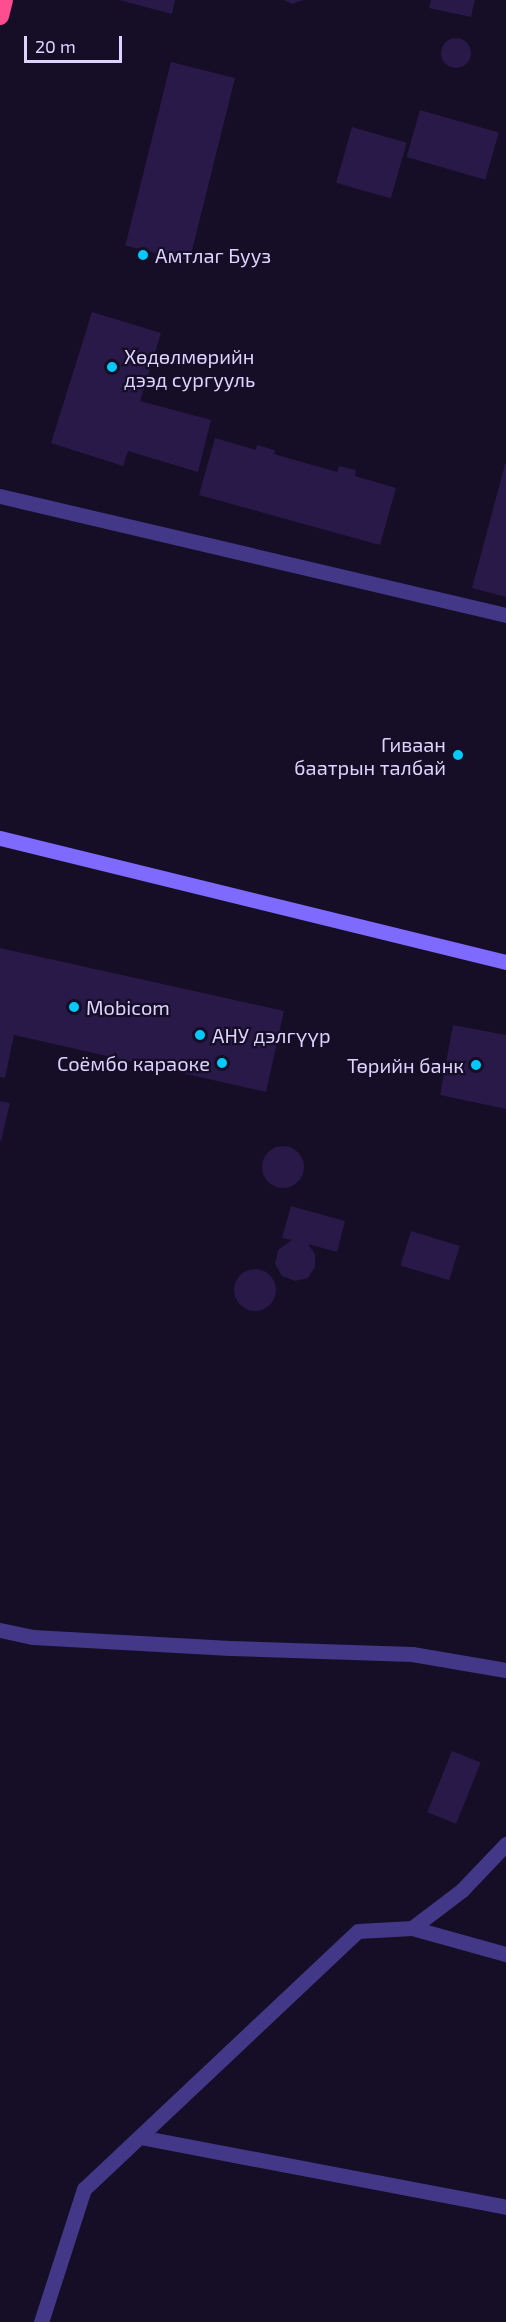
<!DOCTYPE html>
<meta charset="utf-8">
<style>
body{margin:0}
#map{position:relative;width:506px;height:2322px;overflow:hidden;background:#150e26;font-family:"Exo 2",sans-serif}
div>[style]{position:absolute}
.building>*{inset:0;background:#281948;transform-origin:0 0}
.round{border-radius:50%}
.lane>*{height:15px;margin:-7.5px;padding:0 7.5px;transform-origin:7.5px;border-radius:7.5px;background:#433787}
.street>*{height:15px;margin:-7.5px;padding:0 7.5px;transform-origin:7.5px;border-radius:7.5px;background:#433787}
.secondary>*{height:15px;margin:-7.5px;padding:0 7.5px;transform-origin:7.5px;border-radius:7.5px;background:#7e6aff}
.highway>*{height:18px;margin:-9px;padding:0 9px;transform-origin:9px;border-radius:9px;background:#ff4e8f}
.dots>*{width:16px;height:16px;translate:-50% -50%;box-sizing:border-box;border:3px solid #150e26;border-radius:50%}
span{translate:-50% -50%;white-space:nowrap;text-align:center;line-height:1.15;-webkit-text-stroke:4.5px #150e26;paint-order:stroke}
.poi-label{font-size:20px;color:#ddd3ff}
.left{translate:0 -50%;text-align:left}
.right{translate:-100% -50%;text-align:right}
.scale{position:absolute;left:24px;top:36px;width:98px;height:27px;box-sizing:border-box;border:3px solid #ddd3ff;border-top:0;padding-left:8px;font-size:18px;line-height:21px;white-space:nowrap;color:#ddd3ff;-webkit-text-stroke:4px #150e26;paint-order:stroke}
</style>
<div id="map">
<div class="building">
<div style="clip-path:polygon(119px 0,175px 0,172px 14px)"></div>
<div style="clip-path:polygon(284px 0,304px 0,292px 4px)"></div>
<div style="clip-path:polygon(431px 0,475px 0,471px 17px,429px 8px)"></div>
<div class="round" style="left:441px;top:38px;width:30px;height:30px"></div>
<div style="left:171px;top:62px;width:66px;height:189px;rotate:14deg"></div>
<div style="left:420px;top:110px;width:82px;height:49px;rotate:16deg"></div>
<div style="left:352px;top:127px;width:57px;height:58px;rotate:16deg"></div>
<div style="clip-path:polygon(92px 312px,161px 333px,140px 401px,211px 420px,198px 472px,128px 451px,123px 466px,51px 443px)"></div>
<div style="clip-path:polygon(215px 438px,256px 450px,257px 445px,275px 450px,274px 454px,337px 472px,339px 466px,356px 470px,355px 476px,396px 488px,380px 545px,199px 495px)"></div>
<div style="clip-path:polygon(505px 464px,506px 464px,506px 597px,472px 588px)"></div>
<div style="clip-path:polygon(0 948px,284px 1011px,266px 1092px,14px 1035px,5px 1078px,0 1077px)"></div>
<div style="clip-path:polygon(453px 1025px,506px 1035px,506px 1109px,440px 1095px)"></div>
<div style="clip-path:polygon(0 1101px,10px 1103px,1px 1141px,0 1141px)"></div>
<div class="round" style="left:262px;top:1146px;width:42px;height:42px"></div>
<div style="clip-path:polygon(291px 1206px,345px 1221px,337px 1252px,308px 1244px,315px 1254px,315px 1267px,308px 1278px,295px 1281px,282px 1276px,275px 1264px,278px 1250px,292px 1240px,282px 1238px)"></div>
<div style="left:411px;top:1231px;width:51px;height:36px;rotate:17deg"></div>
<div class="round" style="left:234px;top:1269px;width:42px;height:42px"></div>
<div style="left:452px;top:1751px;width:31px;height:66px;rotate:22deg"></div>
</div>
<div class="lane">
<div style="left:0;top:496px;width:520px;rotate:13.23deg"></div>
</div>
<div class="street">
<div style="left:0;top:1630px;width:34px;rotate:12deg"></div>
<div style="left:33px;top:1637px;width:197px;rotate:3.2deg"></div>
<div style="left:230px;top:1648px;width:182px;rotate:1.9deg"></div>
<div style="left:412px;top:1654px;width:95px;rotate:9.7deg"></div>
<div style="left:412px;top:1928px;width:98px;rotate:15.5deg"></div>
<div style="left:140px;top:2137px;width:373px;rotate:10.8deg"></div>
<div style="left:41px;top:2322px;width:140px;rotate:-72.1deg"></div>
<div style="left:84px;top:2189px;width:376px;rotate:-43.3deg"></div>
<div style="left:358px;top:1931px;width:54px;rotate:-3.2deg"></div>
<div style="left:412px;top:1928px;width:63px;rotate:-37.2deg"></div>
<div style="left:462px;top:1890px;width:64px;rotate:-46.3deg"></div>
</div>
<div class="secondary">
<div style="left:0;top:838px;width:521px;rotate:13.77deg"></div>
</div>
<div class="highway">
<div style="left:0;top:16px;width:16px;rotate:-76deg"></div>
</div>
<div class="dots">
<div style="left:143px;top:255px;background:#00c9fe"></div>
<div style="left:112px;top:367px;background:#00c9fe"></div>
<div style="left:458px;top:755px;background:#00c9fe"></div>
<div style="left:74px;top:1007px;background:#00c9fe"></div>
<div style="left:200px;top:1035px;background:#00c9fe"></div>
<div style="left:222px;top:1063px;background:#00c9fe"></div>
<div style="left:476px;top:1065px;background:#00c9fe"></div>
</div>
<div class="poi-label">
<span class="left" style="left:155px;top:255px">Амтлаг Бууз</span>
<span class="left" style="left:124px;top:368px">Хөдөлмөрийн<br>дээд сургууль</span>
<span class="right" style="left:446px;top:756px">Гиваан<br>баатрын талбай</span>
<span class="left" style="left:86px;top:1007px">Mobicom</span>
<span class="left" style="left:212px;top:1035px">АНУ дэлгүүр</span>
<span class="right" style="left:210px;top:1063px">Соёмбо караоке</span>
<span class="right" style="left:464px;top:1065px">Төрийн банк</span>
</div>
<div class="scale">20 m</div>
</div>
